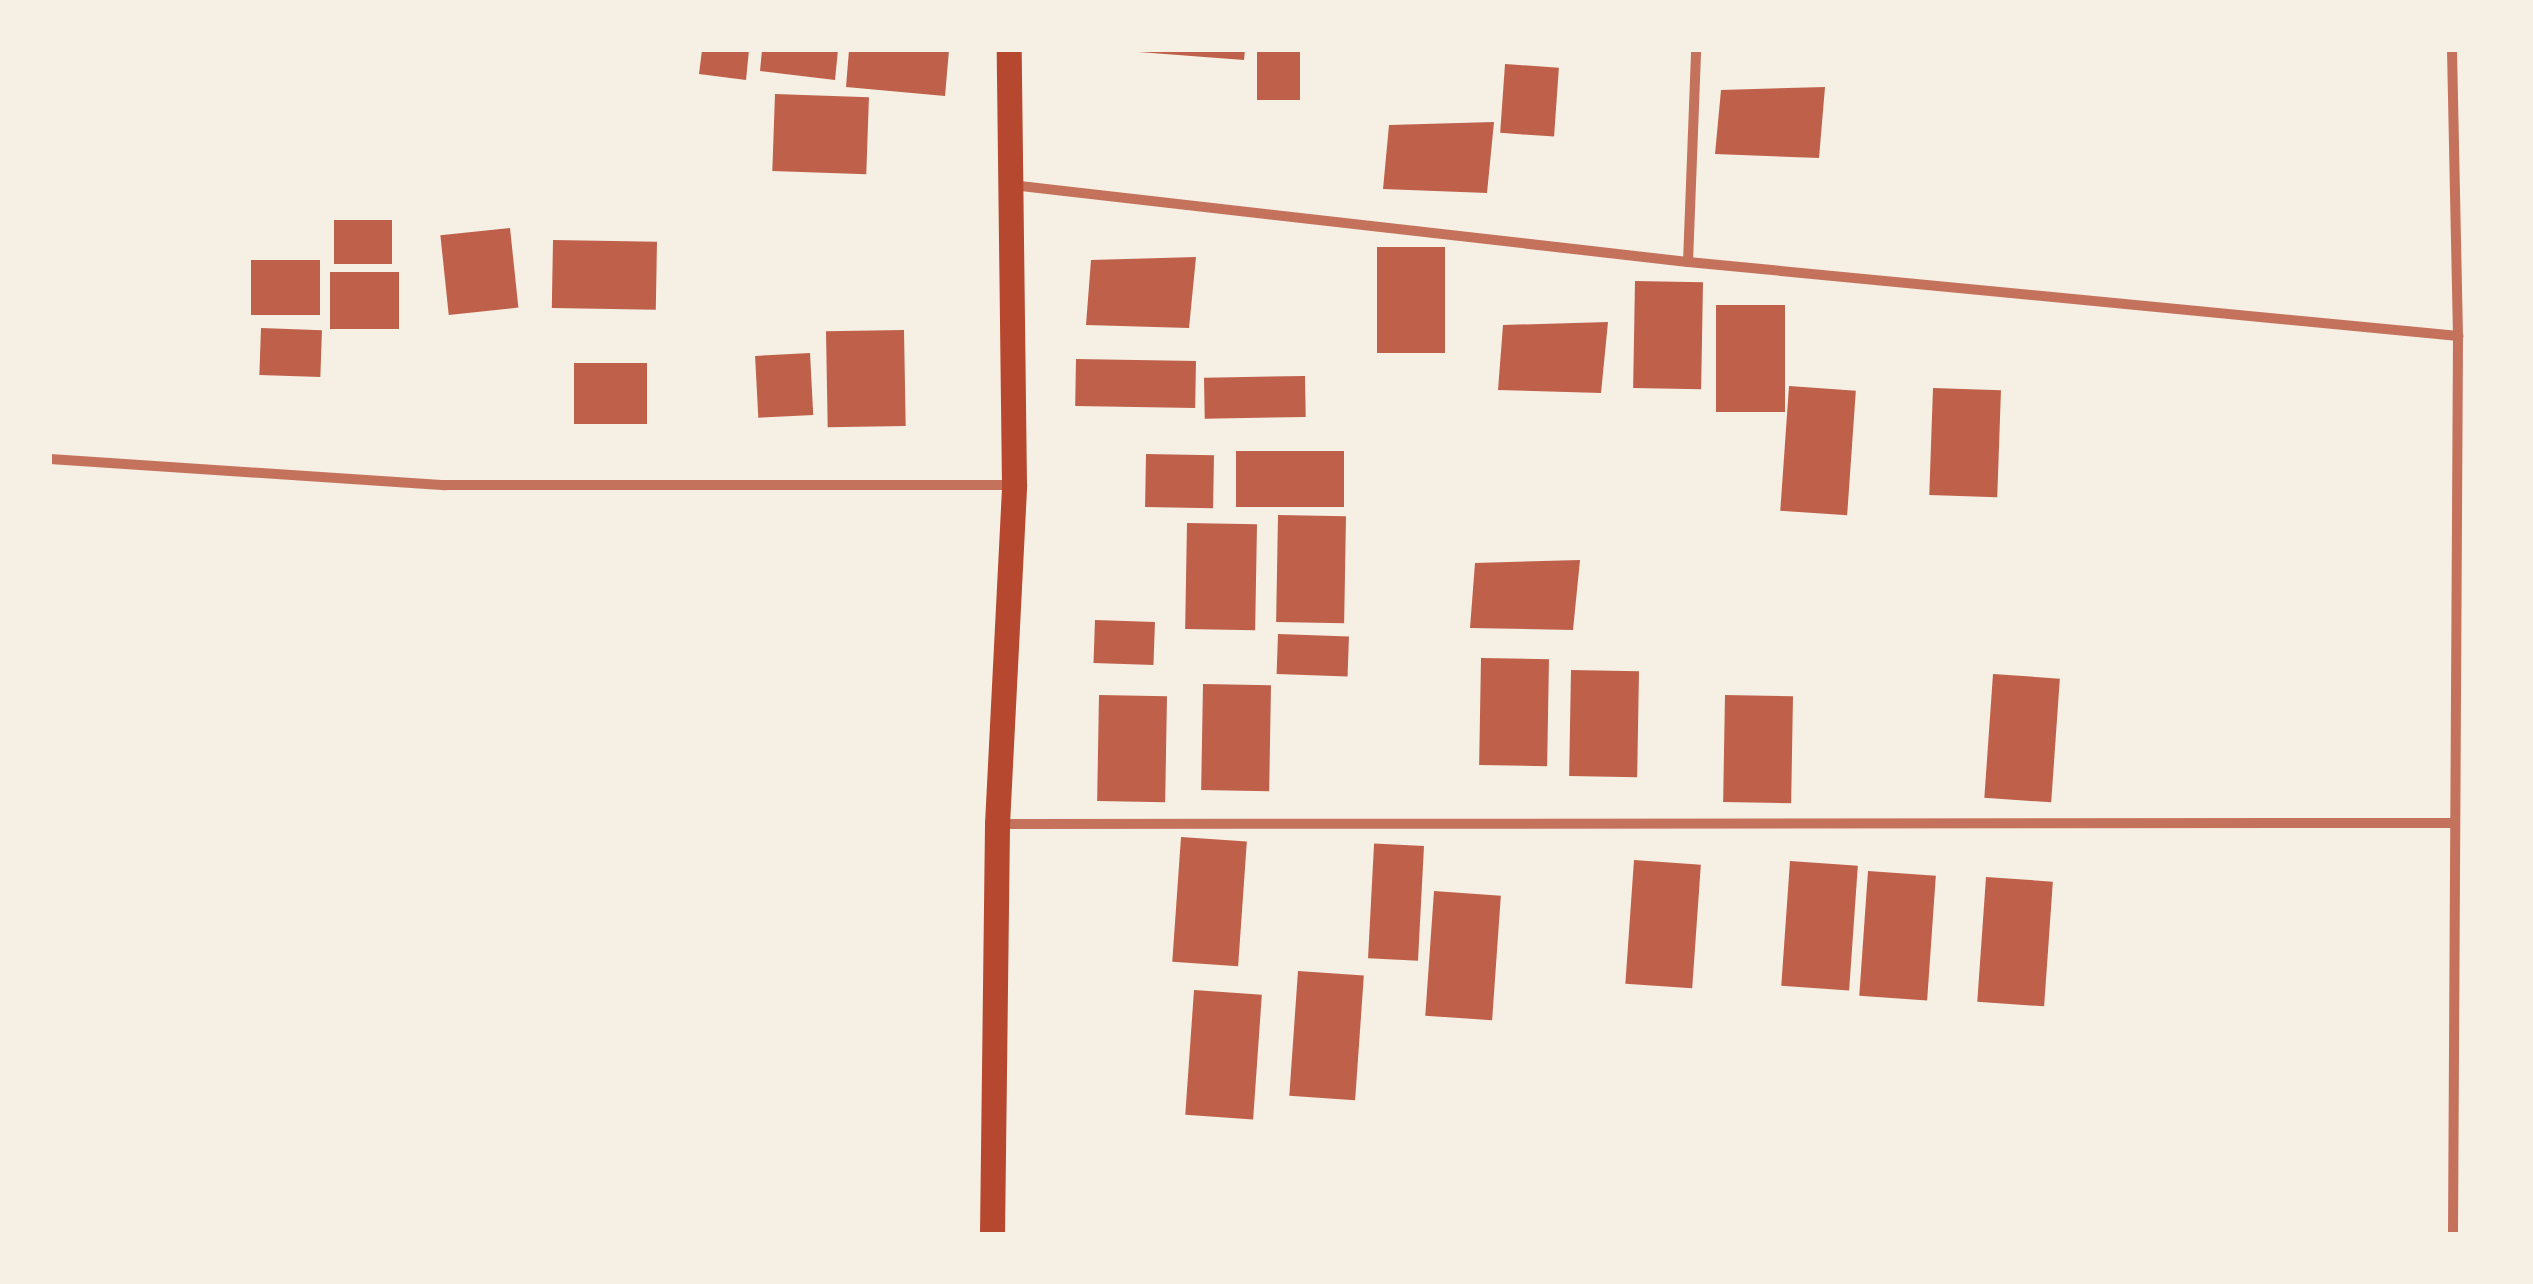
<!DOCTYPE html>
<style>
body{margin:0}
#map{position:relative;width:2533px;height:1284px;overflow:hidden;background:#f6efe4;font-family:"Golos Text",sans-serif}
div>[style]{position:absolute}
.building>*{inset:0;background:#bf614a;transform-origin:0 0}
.minor>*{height:10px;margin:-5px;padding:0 5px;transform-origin:5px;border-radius:5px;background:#c5725c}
.primary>*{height:25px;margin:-12.5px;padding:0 12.5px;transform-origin:12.5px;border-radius:12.5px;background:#b5482f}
span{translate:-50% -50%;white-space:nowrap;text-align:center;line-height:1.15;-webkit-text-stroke:8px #f6efe4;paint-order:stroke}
.frame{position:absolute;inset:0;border:52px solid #f6efe4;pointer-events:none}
</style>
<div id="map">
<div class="building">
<div style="clip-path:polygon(702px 50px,749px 50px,746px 80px,699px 74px)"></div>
<div style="clip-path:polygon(762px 50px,838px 50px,835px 80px,760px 71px)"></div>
<div style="clip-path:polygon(849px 50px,949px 50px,945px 96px,846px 87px)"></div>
<div style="clip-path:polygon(1112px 50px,1245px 50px,1244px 60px)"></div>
<div style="left:1257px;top:50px;width:43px;height:50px"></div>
<div style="left:1505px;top:64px;width:54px;height:69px;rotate:4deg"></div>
<div style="clip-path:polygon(1825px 87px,1819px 158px,1715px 154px,1721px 90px)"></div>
<div style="left:775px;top:94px;width:94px;height:77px;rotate:2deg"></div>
<div style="clip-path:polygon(1494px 122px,1487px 193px,1383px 189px,1389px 125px)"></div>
<div style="left:334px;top:220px;width:58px;height:44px"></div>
<div style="left:510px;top:228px;width:80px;height:70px;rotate:84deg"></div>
<div style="left:553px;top:240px;width:104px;height:68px;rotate:1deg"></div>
<div style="left:1377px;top:247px;width:68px;height:106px"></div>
<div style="clip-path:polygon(1196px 257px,1189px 328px,1086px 325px,1091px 260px)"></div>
<div style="left:320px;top:260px;width:55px;height:69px;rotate:90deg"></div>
<div style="left:399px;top:272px;width:57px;height:69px;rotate:90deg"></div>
<div style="left:1635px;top:281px;width:68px;height:107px;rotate:1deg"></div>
<div style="left:1716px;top:305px;width:69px;height:107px"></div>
<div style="clip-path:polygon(1608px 322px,1601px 393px,1498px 390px,1503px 325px)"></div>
<div style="left:261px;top:328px;width:61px;height:47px;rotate:2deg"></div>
<div style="left:904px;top:330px;width:96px;height:78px;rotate:89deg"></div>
<div style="left:810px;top:353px;width:62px;height:55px;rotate:87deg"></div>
<div style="left:1076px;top:359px;width:120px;height:47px;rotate:1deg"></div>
<div style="left:574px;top:363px;width:73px;height:61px"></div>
<div style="left:1305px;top:376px;width:41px;height:101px;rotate:89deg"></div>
<div style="left:1789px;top:386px;width:67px;height:125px;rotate:4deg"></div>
<div style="left:1933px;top:388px;width:68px;height:107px;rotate:2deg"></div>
<div style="left:1344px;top:451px;width:56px;height:108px;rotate:90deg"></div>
<div style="left:1146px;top:454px;width:68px;height:53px;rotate:1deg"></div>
<div style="left:1278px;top:515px;width:68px;height:107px;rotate:1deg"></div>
<div style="left:1187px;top:523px;width:70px;height:106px;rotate:1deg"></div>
<div style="clip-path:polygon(1580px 560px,1573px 630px,1470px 628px,1475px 563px)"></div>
<div style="left:1095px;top:620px;width:60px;height:43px;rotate:2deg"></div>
<div style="left:1278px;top:634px;width:71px;height:40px;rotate:2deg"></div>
<div style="left:1481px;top:658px;width:68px;height:107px;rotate:1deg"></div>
<div style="left:1571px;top:670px;width:68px;height:106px;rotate:1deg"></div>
<div style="left:1993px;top:674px;width:67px;height:124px;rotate:4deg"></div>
<div style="left:1203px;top:684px;width:68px;height:106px;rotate:1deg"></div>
<div style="left:1099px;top:695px;width:68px;height:106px;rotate:1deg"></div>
<div style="left:1725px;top:695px;width:68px;height:107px;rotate:1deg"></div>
<div style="left:1181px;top:837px;width:66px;height:125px;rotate:4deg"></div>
<div style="left:1424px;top:846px;width:115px;height:50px;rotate:93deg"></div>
<div style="left:1634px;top:860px;width:67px;height:124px;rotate:4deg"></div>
<div style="left:1790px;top:861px;width:68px;height:125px;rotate:4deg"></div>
<div style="left:1868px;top:871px;width:68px;height:125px;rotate:4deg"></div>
<div style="left:1986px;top:877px;width:67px;height:125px;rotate:4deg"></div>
<div style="left:1434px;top:891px;width:67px;height:125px;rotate:4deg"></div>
<div style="left:1298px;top:971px;width:66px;height:125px;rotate:4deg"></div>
<div style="left:1194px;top:990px;width:68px;height:125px;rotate:4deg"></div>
</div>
<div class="minor">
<div style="left:2452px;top:50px;width:286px;rotate:88.8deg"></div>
<div style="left:2458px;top:336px;width:898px;rotate:90.32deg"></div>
<div style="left:1011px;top:185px;width:681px;rotate:6.49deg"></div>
<div style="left:1688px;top:262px;width:774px;rotate:5.49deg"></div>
<div style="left:1688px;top:262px;width:212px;rotate:-87.8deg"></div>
<div style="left:50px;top:459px;width:396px;rotate:3.8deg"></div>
<div style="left:445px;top:485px;width:568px"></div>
<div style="left:998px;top:824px;width:1454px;rotate:-0.04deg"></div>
</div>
<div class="primary">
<div style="left:992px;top:1234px;width:410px;rotate:-89.3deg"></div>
<div style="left:997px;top:824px;width:339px;rotate:-87.1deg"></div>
<div style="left:1014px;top:485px;width:435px;rotate:-90.7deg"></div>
</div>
<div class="frame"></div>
</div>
